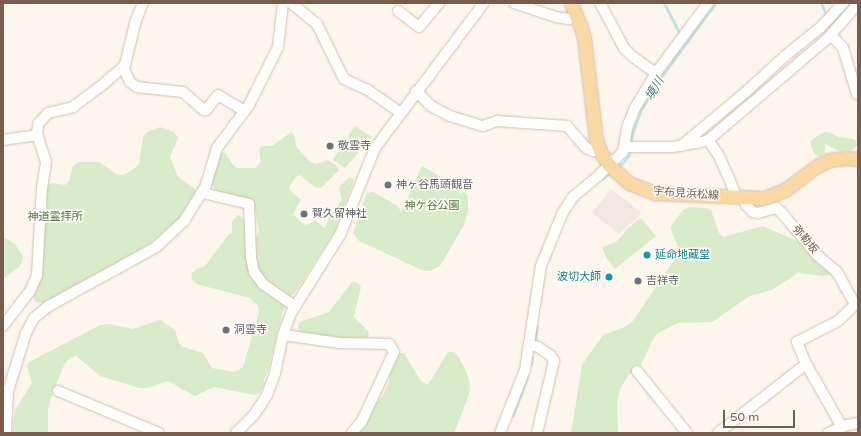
<!DOCTYPE html>
<meta charset="utf-8">
<style>
body{margin:0}
#map{position:relative;width:861px;height:436px;overflow:hidden;background:#fdf6ec;font-family:"Varela Round","Noto Sans JP",sans-serif}
div>[style]{position:absolute}
.industrial>*{inset:0;background:#efe9e4}
.green>*{inset:0;background:#d8ecc9}
.water>*{inset:0;background:#bfe3e8}
.stream>*{height:3px;margin:-1.5px;padding:0 1.5px;transform-origin:1.5px;border-radius:1.5px;background:#bfe3e8}
.roads{filter:drop-shadow(0 0 1px #d1beb0) drop-shadow(0 0 1px #d1beb0)}
.minor>*{height:10px;margin:-5px;padding:0 5px;transform-origin:5px;border-radius:5px;background:#fff}
.major>*{height:13px;margin:-6.5px;padding:0 6.5px;transform-origin:6.5px;border-radius:6.5px;background:#fbd9a5}
.dots>*{width:11px;height:11px;translate:-50% -50%;box-sizing:border-box;border:2px solid #fffaf3;border-radius:50%}
span{translate:-50% -50%;white-space:nowrap;text-align:center;line-height:1.15;-webkit-text-stroke:3px #fffaf3;paint-order:stroke}
.worship-label{font-size:11px;color:#5b616d}
.left{translate:0 -50%;text-align:left}
.street-label{font-size:11px;color:#7a5c4d}
.park-label{font-size:11px;color:#537a41}
.culture-label{font-size:11px;color:#0d838f}
.right{translate:-100% -50%;text-align:right}
.water-label{font-size:12px;color:#437c86;font-style:italic}
.frame{position:absolute;inset:0;border:4px solid #7a5c4d;pointer-events:none}
.scale{position:absolute;left:723px;top:410px;width:72px;height:18px;box-sizing:border-box;border:2px solid #7a5c4d;border-top:0;padding-left:5px;font-size:12px;line-height:14px;white-space:nowrap;color:#7a5c4d;-webkit-text-stroke:3px #fffaf3;paint-order:stroke}
</style>
<div id="map">
<div class="industrial">
<div style="clip-path:polygon(611px 189px,642px 213px,619px 234px,592px 213px)"></div>
</div>
<div class="green">
<div style="clip-path:polygon(355px 126px,372px 137px,345px 168px,333px 160px)"></div>
<div style="clip-path:polygon(160px 127px,174px 132px,178px 138px,170px 157px,178px 177px,195px 189px,196px 194px,188px 208px,172px 227px,142px 249px,44px 303px,35px 302px,33px 298px,45px 195px,48px 196px,47px 191px,49px 184px,53px 183px,65px 185px,69px 181px,73px 166px,79px 162px,99px 162px,116px 174px,123px 175px,134px 169px,139px 164px,143px 137px,146px 133px)"></div>
<div style="clip-path:polygon(291px 132px,294px 135px,297px 148px,310px 162px,317px 164px,328px 160px,336px 165px,339px 170px,321px 188px,315px 187px,300px 175px,296px 177px,290px 185px,289px 189px,301px 200px,293px 214px,303px 224px,307px 225px,315px 220px,323px 227px,326px 227px,329px 216px,342px 200px,339px 188px,341px 185px,350px 177px,354px 180px,335px 232px,294px 294px,288px 297px,265px 282px,256px 271px,255px 240px,259px 231px,254px 204px,216px 191px,211px 182px,221px 152px,226px 154px,233px 165px,237px 168px,256px 168px,261px 161px,259px 150px,261px 146px,272px 146px)"></div>
<div style="clip-path:polygon(824px 132px,828px 132px,839px 137px,853px 139px,856px 141px,857px 145px,852px 150px,839px 151px,825px 144px,825px 154px,818px 157px,814px 153px,810px 142px,813px 139px)"></div>
<div style="clip-path:polygon(422px 166px,459px 187px,459px 194px,464px 191px,468px 197px,468px 211px,464px 225px,440px 266px,430px 271px,424px 271px,359px 241px,353px 233px,367px 193px,373px 192px,398px 206px,401px 212px)"></div>
<div style="clip-path:polygon(690px 207px,706px 208px,711px 210px,719px 233px,723px 237px,763px 226px,801px 243px,830px 271px,830px 274px,824px 276px,798px 273px,772px 290px,750px 296px,712px 322px,678px 323px,658px 333px,653px 339px,641px 365px,628px 376px,620px 389px,617px 402px,618px 433px,571px 433px,582px 365px,603px 335px,625px 327px,633px 321px,678px 254px,678px 247px,670px 227px,683px 210px)"></div>
<div style="clip-path:polygon(238px 215px,246px 219px,250px 265px,285px 303px,286px 306px,281px 315px,282px 315px,268px 371px,264px 379px,265px 383px,259px 394px,255px 395px,214px 387px,195px 396px,168px 381px,147px 388px,140px 388px,100px 376px,76px 356px,70px 358px,65px 363px,51px 397px,48px 410px,48px 433px,12px 433px,15px 410px,32px 383px,27px 365px,29px 362px,100px 325px,110px 324px,133px 329px,160px 320px,175px 330px,179px 343px,183px 347px,203px 353px,212px 368px,235px 372px,243px 367px,259px 312px,258px 306px,250px 298px,196px 284px,191px 278px,192px 273px,196px 269px,205px 266px,230px 233px,232px 234px,232px 221px)"></div>
<div style="clip-path:polygon(641px 218px,656px 236px,615px 269px,607px 259px,602px 248px,617px 241px,627px 229px)"></div>
<div style="clip-path:polygon(3px 237px,15px 244px,23px 257px,22px 262px,19px 267px,3px 279px)"></div>
<div style="clip-path:polygon(352px 282px,358px 283px,361px 287px,354px 317px,369px 332px,368px 337px,360px 340px,306px 335px,300px 332px,298px 327px,300px 322px,329px 312px)"></div>
<div style="clip-path:polygon(448px 352px,454px 352px,458px 356px,466px 371px,470px 384px,469px 395px,454px 433px,357px 433px,375px 404px,382px 397px,389px 382px,390px 370px,399px 353px,404px 353px,421px 381px,428px 385px)"></div>
</div>
<div class="water">
<div style="clip-path:polygon(715px 3px,718px 3px,663px 78px,642px 112px,634px 135px,631px 156px,619px 170px,615px 166px,623px 162px,629px 154px,631px 134px,640px 111px,660px 76px)"></div>
</div>
<div class="stream">
<div style="left:664px;top:3px;width:36px;rotate:63deg"></div>
<div style="left:821px;top:3px;width:12px;rotate:66deg"></div>
<div style="left:601px;top:179px;width:12px;rotate:-35deg"></div>
<div style="left:535px;top:340px;width:14px;rotate:-82deg"></div>
<div style="left:531px;top:364px;width:7px;rotate:-82deg"></div>
<div style="left:513px;top:415px;width:40px;rotate:-69.8deg"></div>
</div>
<div class="roads">
<div class="minor">
<div style="left:291px;top:3px;width:33px;rotate:39deg"></div>
<div style="left:317px;top:24px;width:61px;rotate:63.9deg"></div>
<div style="left:344px;top:79px;width:26px;rotate:25deg"></div>
<div style="left:368px;top:90px;width:39px;rotate:35deg"></div>
<div style="left:514px;top:3px;width:44px;rotate:18.4deg"></div>
<div style="left:556px;top:17px;width:13px;rotate:9deg"></div>
<div style="left:569px;top:19px;width:9px;rotate:-21deg"></div>
<div style="left:600px;top:3px;width:51px;rotate:61.9deg"></div>
<div style="left:624px;top:48px;width:13px;rotate:45deg"></div>
<div style="left:633px;top:57px;width:28px;rotate:35deg"></div>
<div style="left:398px;top:11px;width:26px;rotate:37deg"></div>
<div style="left:419px;top:27px;width:31px;rotate:-50deg"></div>
<div style="left:831px;top:35px;width:18px;rotate:47deg"></div>
<div style="left:843px;top:48px;width:48px;rotate:73.1deg"></div>
<div style="left:123px;top:67px;width:17px;rotate:65deg"></div>
<div style="left:130px;top:82px;width:9px;rotate:36deg"></div>
<div style="left:137px;top:87px;width:46px;rotate:6.2deg"></div>
<div style="left:183px;top:92px;width:28px;rotate:41deg"></div>
<div style="left:204px;top:110px;width:2px"></div>
<div style="left:206px;top:110px;width:19px;rotate:-51deg"></div>
<div style="left:218px;top:95px;width:31px;rotate:31deg"></div>
<div style="left:416px;top:91px;width:21px;rotate:45deg"></div>
<div style="left:431px;top:106px;width:21px;rotate:28deg"></div>
<div style="left:450px;top:116px;width:34px;rotate:17deg"></div>
<div style="left:483px;top:126px;width:15px;rotate:-20deg"></div>
<div style="left:497px;top:121px;width:70px;rotate:4.1deg"></div>
<div style="left:567px;top:126px;width:29px;rotate:49deg"></div>
<div style="left:586px;top:148px;width:9px;rotate:21deg"></div>
<div style="left:594px;top:151px;width:5px;rotate:-22deg"></div>
<div style="left:3px;top:140px;width:35px;rotate:-8deg"></div>
<div style="left:708px;top:140px;width:19px;rotate:55deg"></div>
<div style="left:719px;top:156px;width:24px;rotate:66deg"></div>
<div style="left:729px;top:178px;width:14px;rotate:69deg"></div>
<div style="left:734px;top:191px;width:6px;rotate:99deg"></div>
<div style="left:681px;top:146px;width:86px;rotate:-39.8deg"></div>
<div style="left:747px;top:91px;width:52px;rotate:-42.6deg"></div>
<div style="left:785px;top:56px;width:46px;rotate:-38.9deg"></div>
<div style="left:821px;top:27px;width:33px;rotate:-47deg"></div>
<div style="left:625px;top:147px;width:48px"></div>
<div style="left:673px;top:147px;width:35px;rotate:-10deg"></div>
<div style="left:707px;top:141px;width:157px;rotate:-40.4deg"></div>
<div style="left:827px;top:39px;width:47px;rotate:-48.5deg"></div>
<div style="left:203px;top:193px;width:47px;rotate:13.4deg"></div>
<div style="left:249px;top:204px;width:53px;rotate:87.8deg"></div>
<div style="left:251px;top:257px;width:15px;rotate:79deg"></div>
<div style="left:254px;top:272px;width:15px;rotate:53deg"></div>
<div style="left:263px;top:284px;width:39px;rotate:35deg"></div>
<div style="left:746px;top:198px;width:7px;rotate:90deg"></div>
<div style="left:746px;top:205px;width:10px;rotate:45deg"></div>
<div style="left:753px;top:212px;width:5px;rotate:11deg"></div>
<div style="left:758px;top:213px;width:19px;rotate:-16deg"></div>
<div style="left:776px;top:208px;width:6px;rotate:39deg"></div>
<div style="left:781px;top:212px;width:57px;rotate:49.9deg"></div>
<div style="left:818px;top:256px;width:25px;rotate:40deg"></div>
<div style="left:837px;top:272px;width:37px;rotate:61deg"></div>
<div style="left:3px;top:326px;width:44px;rotate:-52.4deg"></div>
<div style="left:30px;top:291px;width:17px;rotate:-66deg"></div>
<div style="left:37px;top:275px;width:87px;rotate:-86.7deg"></div>
<div style="left:42px;top:188px;width:26px;rotate:-81deg"></div>
<div style="left:46px;top:162px;width:29px;rotate:-108deg"></div>
<div style="left:37px;top:134px;width:10px;rotate:-84deg"></div>
<div style="left:38px;top:124px;width:15px;rotate:-48deg"></div>
<div style="left:48px;top:113px;width:26px;rotate:-13deg"></div>
<div style="left:73px;top:107px;width:34px;rotate:-37deg"></div>
<div style="left:100px;top:87px;width:33px;rotate:-41deg"></div>
<div style="left:125px;top:65px;width:46px;rotate:-76.3deg"></div>
<div style="left:136px;top:20px;width:18px;rotate:-68deg"></div>
<div style="left:283px;top:335px;width:57px;rotate:8.1deg"></div>
<div style="left:339px;top:343px;width:50px;rotate:1.1deg"></div>
<div style="left:389px;top:344px;width:9px;rotate:58deg"></div>
<div style="left:394px;top:352px;width:76px;rotate:114.9deg"></div>
<div style="left:362px;top:421px;width:16px;rotate:130deg"></div>
<div style="left:530px;top:345px;width:8px;rotate:14deg"></div>
<div style="left:538px;top:347px;width:14px;rotate:34deg"></div>
<div style="left:550px;top:355px;width:7px;rotate:56deg"></div>
<div style="left:554px;top:361px;width:74px;rotate:103.3deg"></div>
<div style="left:637px;top:371px;width:80px;rotate:51.1deg"></div>
<div style="left:58px;top:391px;width:109px;rotate:22.6deg"></div>
<div style="left:842px;top:427px;width:73px;rotate:-119.7deg"></div>
<div style="left:806px;top:364px;width:24px;rotate:-112deg"></div>
<div style="left:797px;top:342px;width:46px;rotate:-27.1deg"></div>
<div style="left:838px;top:321px;width:28px;rotate:-44deg"></div>
<div style="left:6px;top:433px;width:42px;rotate:-87.3deg"></div>
<div style="left:8px;top:391px;width:61px;rotate:-72.8deg"></div>
<div style="left:26px;top:333px;width:17px;rotate:-62deg"></div>
<div style="left:34px;top:318px;width:17px;rotate:-40deg"></div>
<div style="left:47px;top:307px;width:124px;rotate:-28.8deg"></div>
<div style="left:156px;top:247px;width:38px;rotate:-43deg"></div>
<div style="left:184px;top:221px;width:39px;rotate:-58deg"></div>
<div style="left:205px;top:188px;width:42px;rotate:-73.3deg"></div>
<div style="left:217px;top:148px;width:54px;rotate:-53.3deg"></div>
<div style="left:249px;top:105px;width:65px;rotate:-63.4deg"></div>
<div style="left:278px;top:47px;width:44px;rotate:-83.5deg"></div>
<div style="left:236px;top:433px;width:25px;rotate:-45deg"></div>
<div style="left:254px;top:415px;width:24px;rotate:-57deg"></div>
<div style="left:267px;top:395px;width:23px;rotate:-70deg"></div>
<div style="left:275px;top:373px;width:39px;rotate:-78deg"></div>
<div style="left:283px;top:335px;width:23px;rotate:-70deg"></div>
<div style="left:291px;top:313px;width:92px;rotate:-57.9deg"></div>
<div style="left:340px;top:235px;width:94px;rotate:-68.1deg"></div>
<div style="left:375px;top:148px;width:181px;rotate:-53.1deg"></div>
<div style="left:500px;top:433px;width:68px;rotate:-68.4deg"></div>
<div style="left:525px;top:370px;width:105px;rotate:-81.3deg"></div>
<div style="left:541px;top:266px;width:56px;rotate:-68deg"></div>
<div style="left:562px;top:214px;width:20px;rotate:-57deg"></div>
<div style="left:573px;top:197px;width:35px;rotate:-40deg"></div>
<div style="left:600px;top:174px;width:32px;rotate:-44deg"></div>
<div style="left:623px;top:152px;width:27px;rotate:-80deg"></div>
<div style="left:628px;top:125px;width:18px;rotate:-68deg"></div>
<div style="left:635px;top:108px;width:41px;rotate:-59deg"></div>
<div style="left:656px;top:73px;width:87px;rotate:-53.4deg"></div>
<div style="left:718px;top:433px;width:112px;rotate:-38.1deg"></div>
<div style="left:828px;top:433px;width:21px;rotate:-23deg"></div>
<div style="left:847px;top:425px;width:11px;rotate:-10deg"></div>
</div>
<div class="major">
<div style="left:571px;top:3px;width:24px;rotate:68deg"></div>
<div style="left:580px;top:25px;width:14px;rotate:73deg"></div>
<div style="left:584px;top:38px;width:103px;rotate:83.3deg"></div>
<div style="left:596px;top:140px;width:14px;rotate:69deg"></div>
<div style="left:601px;top:153px;width:14px;rotate:56deg"></div>
<div style="left:609px;top:165px;width:27px;rotate:42deg"></div>
<div style="left:629px;top:183px;width:28px;rotate:21deg"></div>
<div style="left:655px;top:193px;width:109px;rotate:2.6deg"></div>
<div style="left:764px;top:198px;width:22px;rotate:-21deg"></div>
<div style="left:785px;top:190px;width:38px;rotate:-37deg"></div>
<div style="left:815px;top:167px;width:17px;rotate:-25deg"></div>
<div style="left:830px;top:160px;width:16px;rotate:-7deg"></div>
<div style="left:846px;top:158px;width:12px;rotate:5deg"></div>
</div>
</div>
<div class="dots">
<div style="left:330px;top:146px;background:#6b7280"></div>
<div style="left:388px;top:185px;background:#6b7280"></div>
<div style="left:304px;top:214px;background:#6b7280"></div>
<div style="left:647px;top:255px;background:#0f9aa8"></div>
<div style="left:609px;top:277px;background:#0f9aa8"></div>
<div style="left:638px;top:281px;background:#6b7280"></div>
<div style="left:226px;top:330px;background:#6b7280"></div>
</div>
<div class="worship-label">
<span class="left" style="left:338px;top:146px">敬雲寺</span>
<span class="left" style="left:396px;top:185px">神ヶ谷馬頭観音</span>
<span class="left" style="left:312px;top:214px">賀久留神社</span>
<span class="left" style="left:646px;top:281px">吉祥寺</span>
<span class="left" style="left:234px;top:330px">洞雲寺</span>
</div>
<div class="street-label">
<span style="left:686px;top:194px;rotate:4deg">宇布見浜松線</span>
<span style="left:805px;top:240px;rotate:50deg">弥勒坂</span>
</div>
<div class="park-label">
<span style="left:432px;top:206px">神ケ谷公園</span>
<span style="left:55px;top:217px">神道霊拝所</span>
</div>
<div class="culture-label">
<span class="left" style="left:655px;top:255px">延命地蔵堂</span>
<span class="right" style="left:601px;top:277px">波切大師</span>
</div>
<div class="water-label">
<span style="left:655px;top:89px;rotate:-59deg">境川</span>
</div>
<div class="frame"></div>
<div class="scale">50 m</div>
</div>
